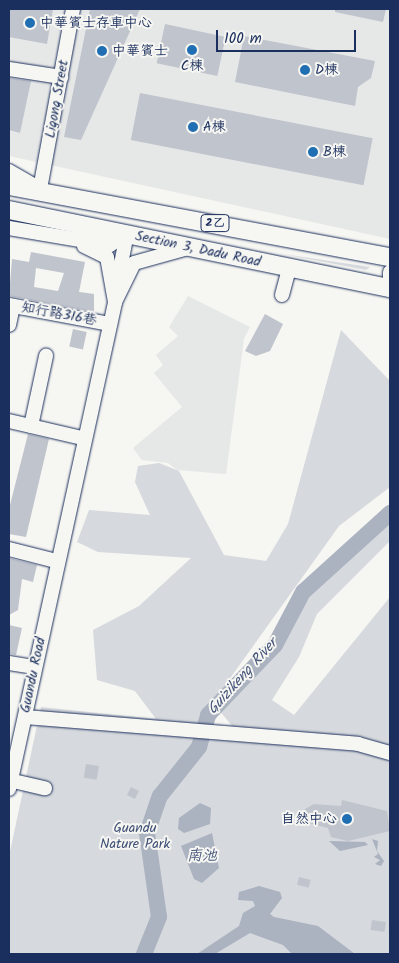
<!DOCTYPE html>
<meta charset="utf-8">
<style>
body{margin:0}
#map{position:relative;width:399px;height:963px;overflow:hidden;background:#f6f6f2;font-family:Kalam,"LXGW WenKai TC",sans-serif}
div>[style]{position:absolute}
.built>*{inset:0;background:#e6e7e7}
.green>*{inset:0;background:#d6d9dd}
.water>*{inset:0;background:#abb2c0}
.river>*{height:16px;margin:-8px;padding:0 8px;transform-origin:8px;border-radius:8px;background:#abb2c0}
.building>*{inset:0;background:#c0c4cd;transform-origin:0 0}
.roads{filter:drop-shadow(0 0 1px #1b2f5e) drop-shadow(0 0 1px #1b2f5e)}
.minor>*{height:14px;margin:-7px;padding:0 7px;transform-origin:7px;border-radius:7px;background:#f6f6f2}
.major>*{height:18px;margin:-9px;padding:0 9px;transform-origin:9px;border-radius:9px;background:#f6f6f2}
.dots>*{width:14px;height:14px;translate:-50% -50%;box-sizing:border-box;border:2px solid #f6f6f2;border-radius:50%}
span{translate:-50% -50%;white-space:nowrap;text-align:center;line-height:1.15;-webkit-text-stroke:4px #f6f6f2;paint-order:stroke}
.shield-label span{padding:1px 4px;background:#f6f6f2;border:1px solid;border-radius:4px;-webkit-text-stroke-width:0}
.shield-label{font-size:12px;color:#1b2f5e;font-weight:700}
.poi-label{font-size:14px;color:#1b2f5e}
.left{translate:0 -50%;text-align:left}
.right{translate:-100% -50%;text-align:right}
.street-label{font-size:14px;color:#1b2f5e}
.park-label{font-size:14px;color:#405177}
.water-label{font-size:15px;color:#46567b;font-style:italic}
.frame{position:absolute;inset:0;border:10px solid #1b2f5e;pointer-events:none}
.scale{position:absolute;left:216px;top:30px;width:140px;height:22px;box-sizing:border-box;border:2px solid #1b2f5e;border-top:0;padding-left:6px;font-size:15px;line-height:18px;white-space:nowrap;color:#1b2f5e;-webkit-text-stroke:4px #f6f6f2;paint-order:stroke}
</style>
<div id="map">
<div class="built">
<div style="clip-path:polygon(9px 9px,390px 9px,390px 239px,9px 156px)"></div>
<div style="clip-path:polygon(188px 296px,250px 327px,244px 339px,226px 474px,177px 470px,168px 463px,142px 460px,133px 448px,182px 407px,154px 373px,163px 365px,156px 355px,178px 336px,169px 327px)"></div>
</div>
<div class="green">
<div style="clip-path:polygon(283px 254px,370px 267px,366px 270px)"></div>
<div style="clip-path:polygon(341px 330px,390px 381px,390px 487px,339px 526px,198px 723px,233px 727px,219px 710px,282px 640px,312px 593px,390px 519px,390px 541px,317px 614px,299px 657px,272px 700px,294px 715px,390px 597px,390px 954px,9px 954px,9px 856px,41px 707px,156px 719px,135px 691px,97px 680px,93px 630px,139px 606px,191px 558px,98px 552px,77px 542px,89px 510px,150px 515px,135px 482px,138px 466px,159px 463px,179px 471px,224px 555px,266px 561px,288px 524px)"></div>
</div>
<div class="water">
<div style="clip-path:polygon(200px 803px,211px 808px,210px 824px,184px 833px,178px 829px,179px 818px)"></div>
<div style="clip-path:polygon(212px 833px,219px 868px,202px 883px,194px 879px,181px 846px)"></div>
<div style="clip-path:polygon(372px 839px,378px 841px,377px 851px,384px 861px,381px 866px,375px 864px,380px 860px,374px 857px,378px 854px)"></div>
<div style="clip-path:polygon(329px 841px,365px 842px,368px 845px,340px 851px)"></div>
<div style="clip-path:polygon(259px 886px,280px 892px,282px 898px,270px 914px,274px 917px,318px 926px,355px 954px,292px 954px,283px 945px,250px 933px,215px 954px,197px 954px,239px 926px,243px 913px,255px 906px,253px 901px,238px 900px,239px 892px)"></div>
</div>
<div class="river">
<div style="left:144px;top:954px;width:40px;rotate:-68deg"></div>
<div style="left:159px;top:917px;width:85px;rotate:-98.1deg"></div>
<div style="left:147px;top:833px;width:39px;rotate:-71deg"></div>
<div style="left:160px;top:796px;width:63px;rotate:-51.5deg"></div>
<div style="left:199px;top:747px;width:33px;rotate:-74deg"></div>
<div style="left:208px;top:715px;width:97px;rotate:-46.3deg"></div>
<div style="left:275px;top:645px;width:60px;rotate:-62.2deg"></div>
<div style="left:303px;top:592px;width:118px;rotate:-42.2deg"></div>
</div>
<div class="building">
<div style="clip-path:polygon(9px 9px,53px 9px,47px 44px,9px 37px)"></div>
<div style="clip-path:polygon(90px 9px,140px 9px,81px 140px,64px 137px)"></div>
<div style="clip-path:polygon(335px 9px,386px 9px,383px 22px,335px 12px)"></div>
<div style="left:165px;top:24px;width:62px;height:40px;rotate:12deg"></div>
<div style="clip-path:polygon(244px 36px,375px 61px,371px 78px,358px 87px,355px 106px,235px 82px)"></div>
<div style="clip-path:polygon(9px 78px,31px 81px,20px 133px,9px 130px)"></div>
<div style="left:140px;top:93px;width:237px;height:48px;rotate:11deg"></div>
<div style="clip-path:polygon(evenodd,31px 252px,85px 262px,79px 292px,94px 294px,94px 312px,9px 296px,12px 259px,29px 262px,31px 252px,36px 268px,64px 273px,58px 291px,34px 287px,36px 268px)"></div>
<div style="clip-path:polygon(265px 314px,283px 324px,270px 351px,256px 356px,245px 351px)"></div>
<div style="left:73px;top:329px;width:14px;height:18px;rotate:12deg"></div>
<div style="clip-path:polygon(28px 434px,49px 439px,26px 537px,9px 534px,9px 509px)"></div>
<div style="clip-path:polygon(9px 558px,37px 565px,33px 582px,22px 579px,18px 610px,9px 615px)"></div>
<div style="clip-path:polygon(9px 625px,22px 628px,16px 655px,9px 654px)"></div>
<div style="left:86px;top:764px;width:13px;height:14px;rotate:9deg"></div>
<div style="left:131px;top:787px;width:9px;height:9px;rotate:27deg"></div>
<div style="clip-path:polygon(342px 800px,387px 811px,390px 831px,348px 841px,331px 837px,328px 828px,304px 822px,305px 809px,314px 804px,341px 806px)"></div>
<div style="left:299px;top:877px;width:12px;height:8px;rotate:14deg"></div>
<div style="left:372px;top:920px;width:14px;height:10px;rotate:8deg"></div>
</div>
<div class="roads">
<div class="minor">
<div style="left:9px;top:69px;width:53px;rotate:8.7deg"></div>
<div style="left:9px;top:171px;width:36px;rotate:30deg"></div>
<div style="left:40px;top:189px;width:183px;rotate:-79.6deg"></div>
<div style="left:9px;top:228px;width:102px;rotate:9.6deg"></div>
<div style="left:110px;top:245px;width:21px;rotate:-35deg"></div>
<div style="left:84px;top:246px;width:25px;rotate:26deg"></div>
<div style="left:107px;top:257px;width:46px;rotate:79.9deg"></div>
<div style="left:390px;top:272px;width:18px;rotate:90deg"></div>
<div style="left:118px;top:280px;width:48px;rotate:-79.2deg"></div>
<div style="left:282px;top:295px;width:28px;rotate:-75deg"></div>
<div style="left:9px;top:305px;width:103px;rotate:10.7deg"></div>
<div style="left:9px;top:325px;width:19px;rotate:-78deg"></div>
<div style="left:9px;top:421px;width:75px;rotate:13.1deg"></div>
<div style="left:31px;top:426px;width:72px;rotate:-77.9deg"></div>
<div style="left:9px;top:549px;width:49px;rotate:14.3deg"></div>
<div style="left:9px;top:663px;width:26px;rotate:9deg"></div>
<div style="left:25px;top:717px;width:334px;rotate:4.6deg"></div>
<div style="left:358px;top:744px;width:33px;rotate:16deg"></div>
<div style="left:9px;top:780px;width:37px;rotate:13deg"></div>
<div style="left:9px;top:789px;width:498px;rotate:-77.7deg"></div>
<div style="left:115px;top:302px;width:43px;rotate:-64deg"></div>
<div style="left:134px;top:263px;width:56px;rotate:-15.5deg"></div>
</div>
<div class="major">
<div style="left:9px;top:186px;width:388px;rotate:10.6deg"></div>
<div style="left:9px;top:210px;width:389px;rotate:11.6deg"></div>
</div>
</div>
<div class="dots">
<div style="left:30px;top:23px;background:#1f6fb2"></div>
<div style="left:192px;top:50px;background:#1f6fb2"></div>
<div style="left:102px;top:51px;background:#1f6fb2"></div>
<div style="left:305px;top:70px;background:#1f6fb2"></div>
<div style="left:193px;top:127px;background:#1f6fb2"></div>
<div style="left:313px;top:152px;background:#1f6fb2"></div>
<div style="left:347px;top:819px;background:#1f6fb2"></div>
</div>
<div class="shield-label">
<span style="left:215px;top:223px">2乙</span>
</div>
<div class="poi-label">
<span class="left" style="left:40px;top:23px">中華賓士存車中心</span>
<span class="left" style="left:112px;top:51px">中華賓士</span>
<span style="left:192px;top:66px">C棟</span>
<span class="left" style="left:315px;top:70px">D棟</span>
<span class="left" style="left:203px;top:127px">A棟</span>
<span class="left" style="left:323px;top:152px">B棟</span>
<span class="right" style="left:337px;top:819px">自然中心</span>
</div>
<div class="street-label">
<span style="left:57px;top:99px;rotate:-80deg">Ligong Street</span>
<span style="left:198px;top:249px;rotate:12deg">Section 3, Dadu Road</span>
<span style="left:59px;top:314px;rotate:10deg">知行路316巷</span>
<span style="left:33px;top:675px;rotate:-78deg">Guandu Road</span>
</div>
<div class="park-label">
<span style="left:135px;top:836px">Guandu<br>Nature Park</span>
</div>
<div class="water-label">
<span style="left:243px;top:677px;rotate:-48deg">Guizikeng River</span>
<span style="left:202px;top:857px">南池</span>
</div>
<div class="frame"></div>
<div class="scale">100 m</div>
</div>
